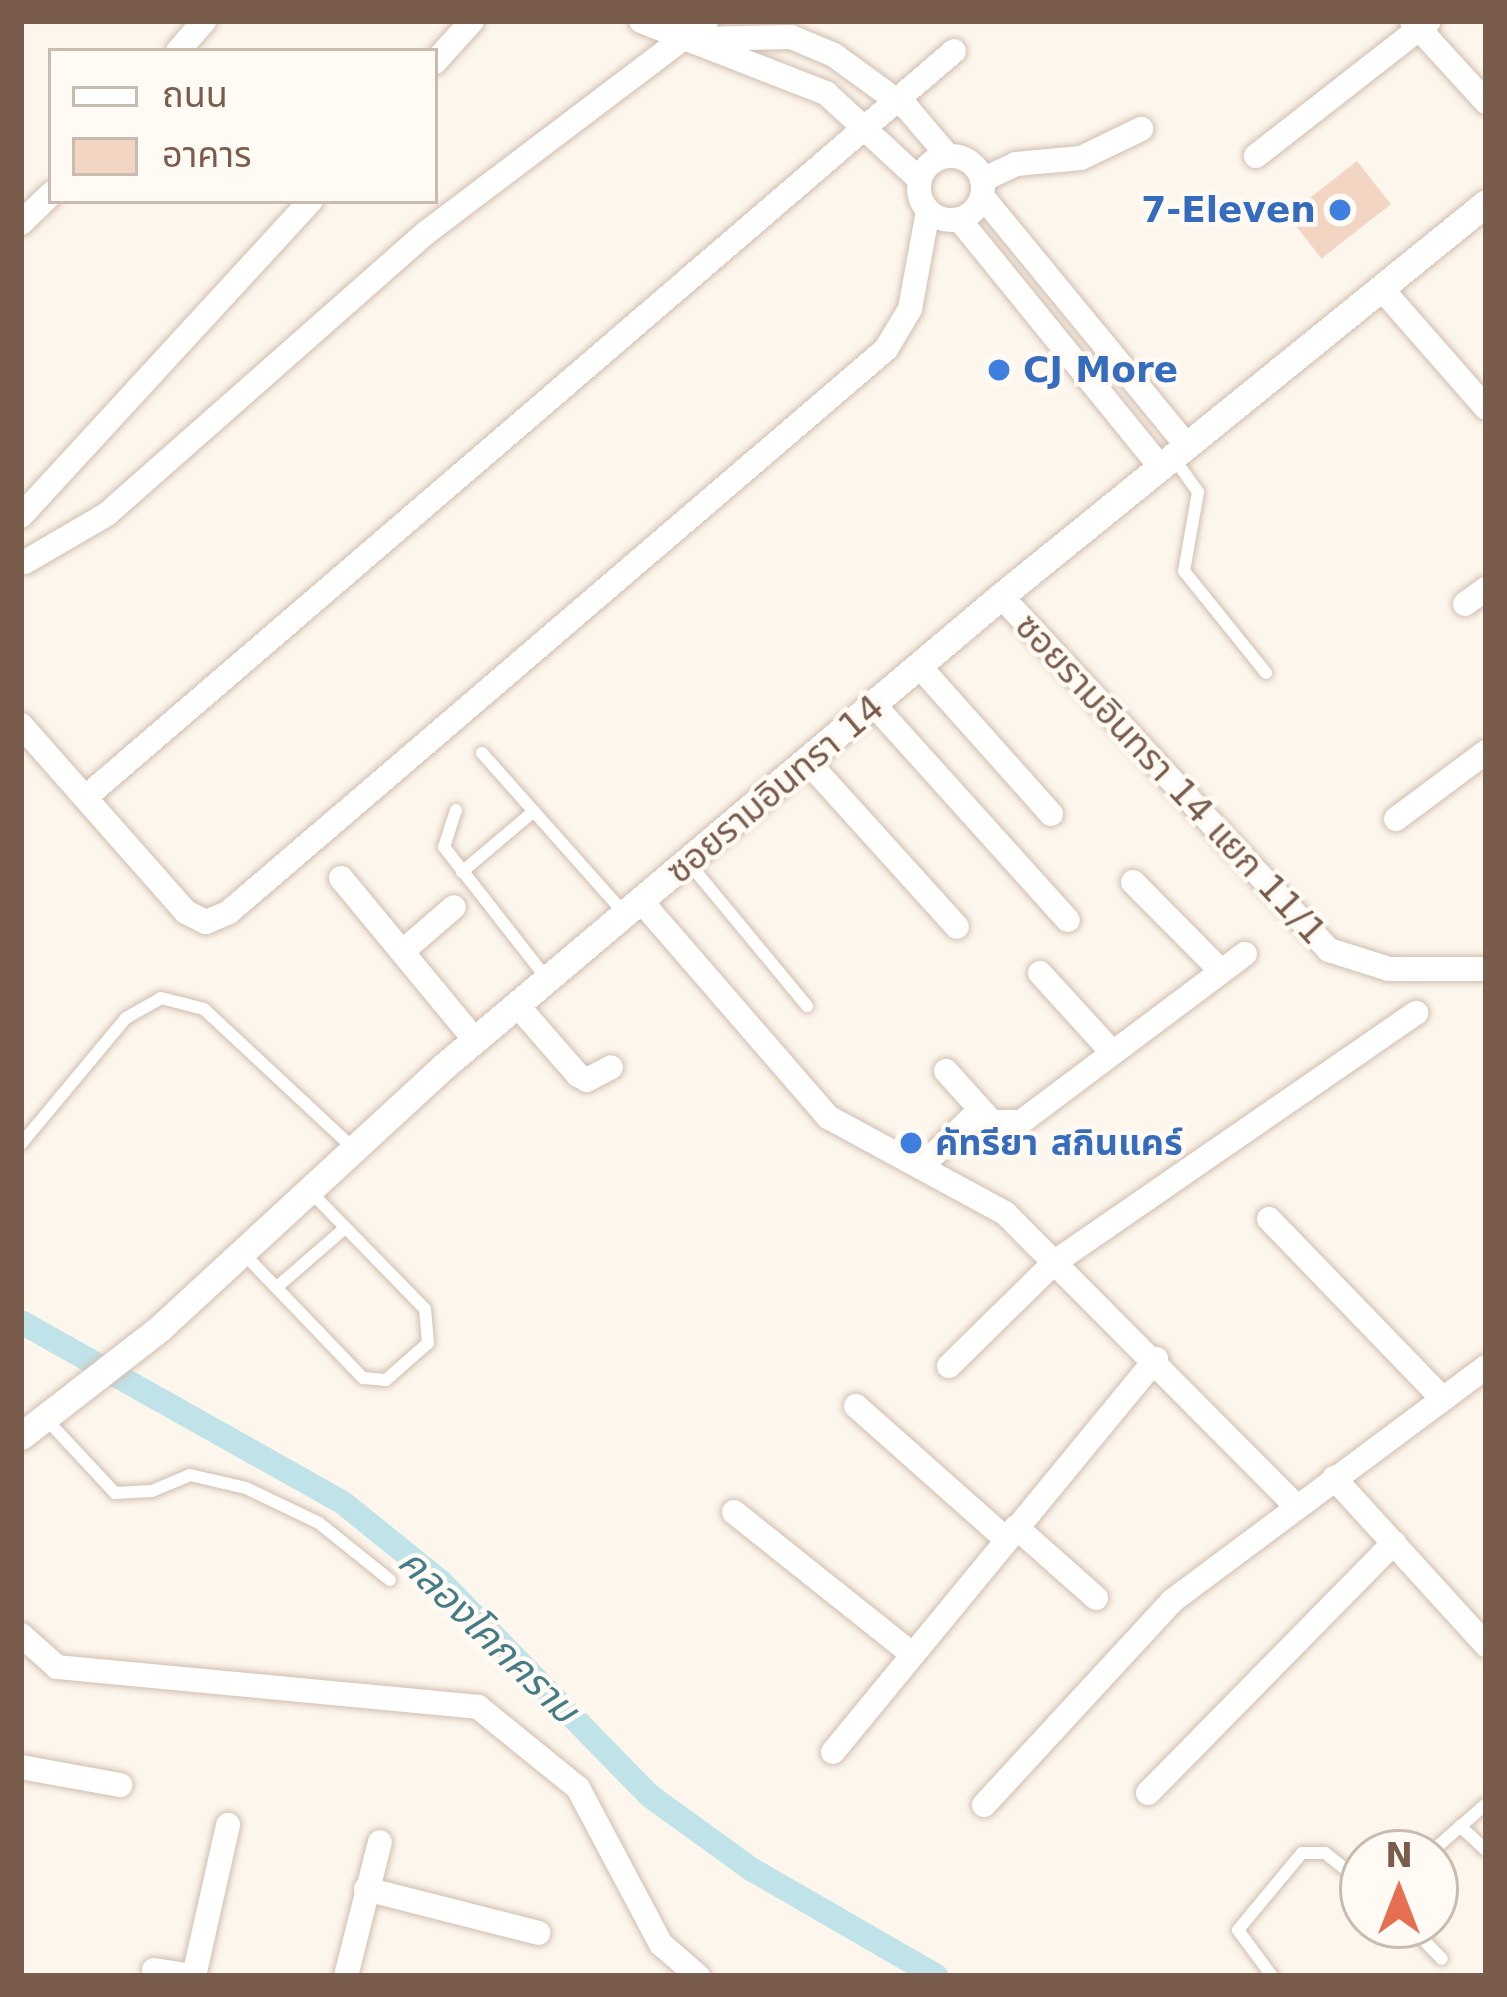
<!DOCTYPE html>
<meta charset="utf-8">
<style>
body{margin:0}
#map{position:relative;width:1507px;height:1997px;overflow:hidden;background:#fdf6ec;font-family:"DejaVu Sans","Noto Sans Thai",sans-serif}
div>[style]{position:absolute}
.canal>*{height:24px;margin:-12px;padding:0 12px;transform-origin:12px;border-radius:12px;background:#bfe3e8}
.building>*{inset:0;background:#f3d5c3;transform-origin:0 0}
.roads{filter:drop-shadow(0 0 3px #d1beb0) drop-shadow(0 0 3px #d1beb0)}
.service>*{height:12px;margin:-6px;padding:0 6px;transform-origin:6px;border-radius:6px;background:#fff}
.minor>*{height:24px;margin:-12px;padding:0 12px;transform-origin:12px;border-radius:12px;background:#fff}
.minor>.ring{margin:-12px;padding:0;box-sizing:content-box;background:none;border:24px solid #fff;border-radius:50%}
.tertiary>*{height:27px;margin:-13.5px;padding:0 13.5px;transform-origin:13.5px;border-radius:13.5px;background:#fff}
.dots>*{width:33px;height:33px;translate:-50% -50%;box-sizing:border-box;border:6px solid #fffaf3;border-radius:50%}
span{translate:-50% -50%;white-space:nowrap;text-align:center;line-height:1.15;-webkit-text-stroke:9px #fffaf3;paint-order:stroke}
.shop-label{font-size:36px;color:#366cbe;font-weight:700}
.right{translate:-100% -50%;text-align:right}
.left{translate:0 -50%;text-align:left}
.street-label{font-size:36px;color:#7a5c4d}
.water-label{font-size:39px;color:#437c86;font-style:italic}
.frame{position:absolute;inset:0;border:24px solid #7a5c4d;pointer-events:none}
.legend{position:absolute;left:48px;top:48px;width:390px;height:156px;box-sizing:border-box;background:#fffaf3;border:3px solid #cabbb1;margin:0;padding:15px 21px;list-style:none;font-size:36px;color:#7a5c4d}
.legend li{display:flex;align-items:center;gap:24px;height:60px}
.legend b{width:60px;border:3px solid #cabbb1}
.north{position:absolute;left:1339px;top:1829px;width:120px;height:120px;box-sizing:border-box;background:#fffaf3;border:3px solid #cabbb1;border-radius:50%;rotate:0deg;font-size:33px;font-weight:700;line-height:48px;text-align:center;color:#7a5c4d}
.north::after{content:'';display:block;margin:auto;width:42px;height:54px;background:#e76f51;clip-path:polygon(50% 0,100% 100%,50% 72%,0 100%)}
</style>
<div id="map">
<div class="canal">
<div style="left:21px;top:1322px;width:368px;rotate:29.3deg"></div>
<div style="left:342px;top:1502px;width:127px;rotate:38.9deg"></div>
<div style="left:441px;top:1582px;width:299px;rotate:45.7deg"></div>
<div style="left:650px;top:1796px;width:125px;rotate:35.9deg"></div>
<div style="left:751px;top:1869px;width:214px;rotate:30deg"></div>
</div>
<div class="building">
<div style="left:1357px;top:161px;width:55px;height:88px;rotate:52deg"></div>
</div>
<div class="roads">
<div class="service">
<div style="left:1173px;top:457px;width:43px;rotate:54.5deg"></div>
<div style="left:1198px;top:492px;width:80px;rotate:100deg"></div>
<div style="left:1184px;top:571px;width:131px;rotate:51.2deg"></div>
<div style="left:482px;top:753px;width:215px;rotate:48.4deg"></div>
<div style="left:456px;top:810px;width:39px;rotate:108deg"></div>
<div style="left:444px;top:847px;width:167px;rotate:52deg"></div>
<div style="left:688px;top:862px;width:187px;rotate:50.4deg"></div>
<div style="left:462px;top:872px;width:94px;rotate:-40.3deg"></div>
<div style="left:21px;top:1144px;width:164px;rotate:-50.2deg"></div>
<div style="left:126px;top:1018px;width:40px;rotate:-29.7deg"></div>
<div style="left:161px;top:998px;width:44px;rotate:14.3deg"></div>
<div style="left:204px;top:1009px;width:204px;rotate:43deg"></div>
<div style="left:244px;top:1254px;width:172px;rotate:46.2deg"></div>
<div style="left:363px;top:1378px;width:23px;rotate:5deg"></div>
<div style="left:386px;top:1380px;width:56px;rotate:-41.4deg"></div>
<div style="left:428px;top:1343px;width:34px;rotate:-95deg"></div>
<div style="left:425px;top:1309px;width:163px;rotate:-134.3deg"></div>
<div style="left:277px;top:1287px;width:90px;rotate:-40.9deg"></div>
<div style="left:47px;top:1420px;width:100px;rotate:47deg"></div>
<div style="left:115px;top:1493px;width:37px;rotate:-3deg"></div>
<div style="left:152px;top:1491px;width:41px;rotate:-22.8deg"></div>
<div style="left:190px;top:1475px;width:57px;rotate:13.1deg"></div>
<div style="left:246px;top:1488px;width:81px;rotate:25.6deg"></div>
<div style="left:319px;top:1523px;width:91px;rotate:38.8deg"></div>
<div style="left:1460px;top:1826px;width:35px;rotate:43deg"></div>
<div style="left:1430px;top:1853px;width:74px;rotate:-41.2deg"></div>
<div style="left:1409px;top:1925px;width:47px;rotate:45.9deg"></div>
<div style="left:1272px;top:1976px;width:57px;rotate:-126.5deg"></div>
<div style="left:1238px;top:1930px;width:100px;rotate:-50.3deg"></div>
<div style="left:1302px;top:1853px;width:23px"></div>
<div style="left:1325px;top:1853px;width:48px;rotate:38.3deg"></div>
</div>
<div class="minor">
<div style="left:641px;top:21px;width:199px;rotate:21.3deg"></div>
<div style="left:826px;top:93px;width:127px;rotate:42.8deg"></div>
<div style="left:1412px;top:21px;width:110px;rotate:47.6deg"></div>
<div style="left:697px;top:39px;width:94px;rotate:-1.2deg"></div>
<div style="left:791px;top:37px;width:47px;rotate:22.7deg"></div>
<div style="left:834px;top:55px;width:92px;rotate:36.1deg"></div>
<div style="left:908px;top:109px;width:62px;rotate:49.6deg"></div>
<div style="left:178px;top:51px;width:40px;rotate:-49deg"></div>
<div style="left:435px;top:62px;width:55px;rotate:-47.9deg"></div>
<div style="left:1256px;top:156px;width:219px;rotate:-38deg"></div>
<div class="ring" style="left:919px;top:156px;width:40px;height:40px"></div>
<div style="left:982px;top:180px;width:38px;rotate:-25deg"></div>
<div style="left:1016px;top:164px;width:65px;rotate:-5.3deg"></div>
<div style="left:1081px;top:158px;width:67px;rotate:-25.8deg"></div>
<div style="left:982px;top:196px;width:321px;rotate:50.6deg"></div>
<div style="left:959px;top:219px;width:318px;rotate:50.9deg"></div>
<div style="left:21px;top:223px;width:42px;rotate:-44deg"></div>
<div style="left:1381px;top:288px;width:159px;rotate:48.8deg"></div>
<div style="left:21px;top:516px;width:428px;rotate:-47.4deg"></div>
<div style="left:25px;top:562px;width:95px;rotate:-30.3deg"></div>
<div style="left:107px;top:514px;width:427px;rotate:-41.4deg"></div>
<div style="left:427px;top:232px;width:350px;rotate:-37.1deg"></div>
<div style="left:1001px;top:596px;width:483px;rotate:47.2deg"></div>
<div style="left:1329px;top:950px;width:63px;rotate:17.6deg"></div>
<div style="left:1389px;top:969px;width:97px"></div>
<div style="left:1465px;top:604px;width:26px;rotate:-36deg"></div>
<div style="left:920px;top:667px;width:197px;rotate:48.3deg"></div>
<div style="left:875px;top:706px;width:288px;rotate:48deg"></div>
<div style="left:21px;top:725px;width:249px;rotate:48.6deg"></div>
<div style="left:186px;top:912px;width:22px;rotate:27deg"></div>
<div style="left:206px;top:922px;width:25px;rotate:-23deg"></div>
<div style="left:229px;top:912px;width:865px;rotate:-40.59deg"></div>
<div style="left:886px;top:349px;width:47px;rotate:-59deg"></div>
<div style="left:910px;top:309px;width:100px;rotate:-79.6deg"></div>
<div style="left:808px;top:762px;width:222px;rotate:47.9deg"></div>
<div style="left:87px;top:796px;width:1143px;rotate:-40.67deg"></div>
<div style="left:1396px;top:819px;width:112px;rotate:-36.7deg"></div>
<div style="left:341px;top:878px;width:210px;rotate:50.4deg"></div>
<div style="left:1133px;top:882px;width:125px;rotate:45.3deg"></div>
<div style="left:641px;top:901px;width:286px;rotate:49.1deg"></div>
<div style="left:828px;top:1117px;width:201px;rotate:28.5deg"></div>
<div style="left:1005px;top:1213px;width:414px;rotate:45.2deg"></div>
<div style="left:403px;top:951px;width:67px;rotate:-40.8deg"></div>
<div style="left:1040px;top:973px;width:104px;rotate:47.7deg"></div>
<div style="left:517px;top:1005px;width:93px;rotate:48.9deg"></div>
<div style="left:578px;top:1075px;width:10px;rotate:29deg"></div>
<div style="left:587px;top:1080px;width:27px;rotate:-28deg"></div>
<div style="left:946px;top:1071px;width:69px;rotate:48deg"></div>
<div style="left:992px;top:1122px;width:29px"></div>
<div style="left:1021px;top:1122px;width:280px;rotate:-36.9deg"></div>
<div style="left:923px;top:1165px;width:79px;rotate:-44deg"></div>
<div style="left:1269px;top:1219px;width:249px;rotate:46deg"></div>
<div style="left:949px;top:1366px;width:148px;rotate:-44.5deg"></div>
<div style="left:1055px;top:1262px;width:439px;rotate:-34.6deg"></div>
<div style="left:856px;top:1406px;width:200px;rotate:41.6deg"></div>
<div style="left:1334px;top:1478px;width:226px;rotate:47.7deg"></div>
<div style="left:734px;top:1512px;width:228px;rotate:38.6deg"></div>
<div style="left:1016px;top:1527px;width:107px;rotate:41.6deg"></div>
<div style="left:21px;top:1635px;width:48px;rotate:41.6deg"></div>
<div style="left:57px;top:1667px;width:423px;rotate:5.4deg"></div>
<div style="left:478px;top:1707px;width:129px;rotate:39deg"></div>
<div style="left:578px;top:1788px;width:177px;rotate:62deg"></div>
<div style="left:661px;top:1944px;width:49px;rotate:40.9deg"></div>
<div style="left:833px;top:1752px;width:509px;rotate:-50.58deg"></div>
<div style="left:21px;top:1767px;width:101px;rotate:10.3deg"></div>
<div style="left:1148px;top:1793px;width:351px;rotate:-45.5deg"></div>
<div style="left:984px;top:1805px;width:277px;rotate:-47.3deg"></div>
<div style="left:1172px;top:1601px;width:392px;rotate:-36.7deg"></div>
<div style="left:366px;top:1889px;width:178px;rotate:14.3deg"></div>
<div style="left:154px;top:1970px;width:38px;rotate:9deg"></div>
<div style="left:194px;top:1976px;width:155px;rotate:-77.3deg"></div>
<div style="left:346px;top:1976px;width:138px;rotate:-75.8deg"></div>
</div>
<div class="tertiary">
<div style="left:21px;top:1436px;width:176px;rotate:-37.8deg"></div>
<div style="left:160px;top:1328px;width:386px;rotate:-42.7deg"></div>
<div style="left:444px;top:1066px;width:729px;rotate:-40.16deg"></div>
<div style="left:1001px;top:596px;width:624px;rotate:-39.02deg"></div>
</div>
</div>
<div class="dots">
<div style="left:1340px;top:210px;background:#3f7fe0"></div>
<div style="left:999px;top:370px;background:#3f7fe0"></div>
<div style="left:911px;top:1143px;background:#3f7fe0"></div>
</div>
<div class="shop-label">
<span class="right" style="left:1316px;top:210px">7-Eleven</span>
<span class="left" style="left:1023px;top:370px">CJ More</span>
<span class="left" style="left:935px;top:1143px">คัทรียา สกินแคร์</span>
</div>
<div class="street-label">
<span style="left:1171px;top:779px;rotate:47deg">ซอยรามอินทรา 14 แยก 11/1</span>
<span style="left:775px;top:789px;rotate:-40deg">ซอยรามอินทรา 14</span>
</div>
<div class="water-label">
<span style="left:488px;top:1636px;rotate:44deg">คลองโคกคราม</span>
</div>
<div class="frame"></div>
<ul class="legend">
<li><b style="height:15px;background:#fff"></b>ถนน</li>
<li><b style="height:33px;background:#f3d5c3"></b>อาคาร</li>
</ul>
<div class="north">N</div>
</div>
